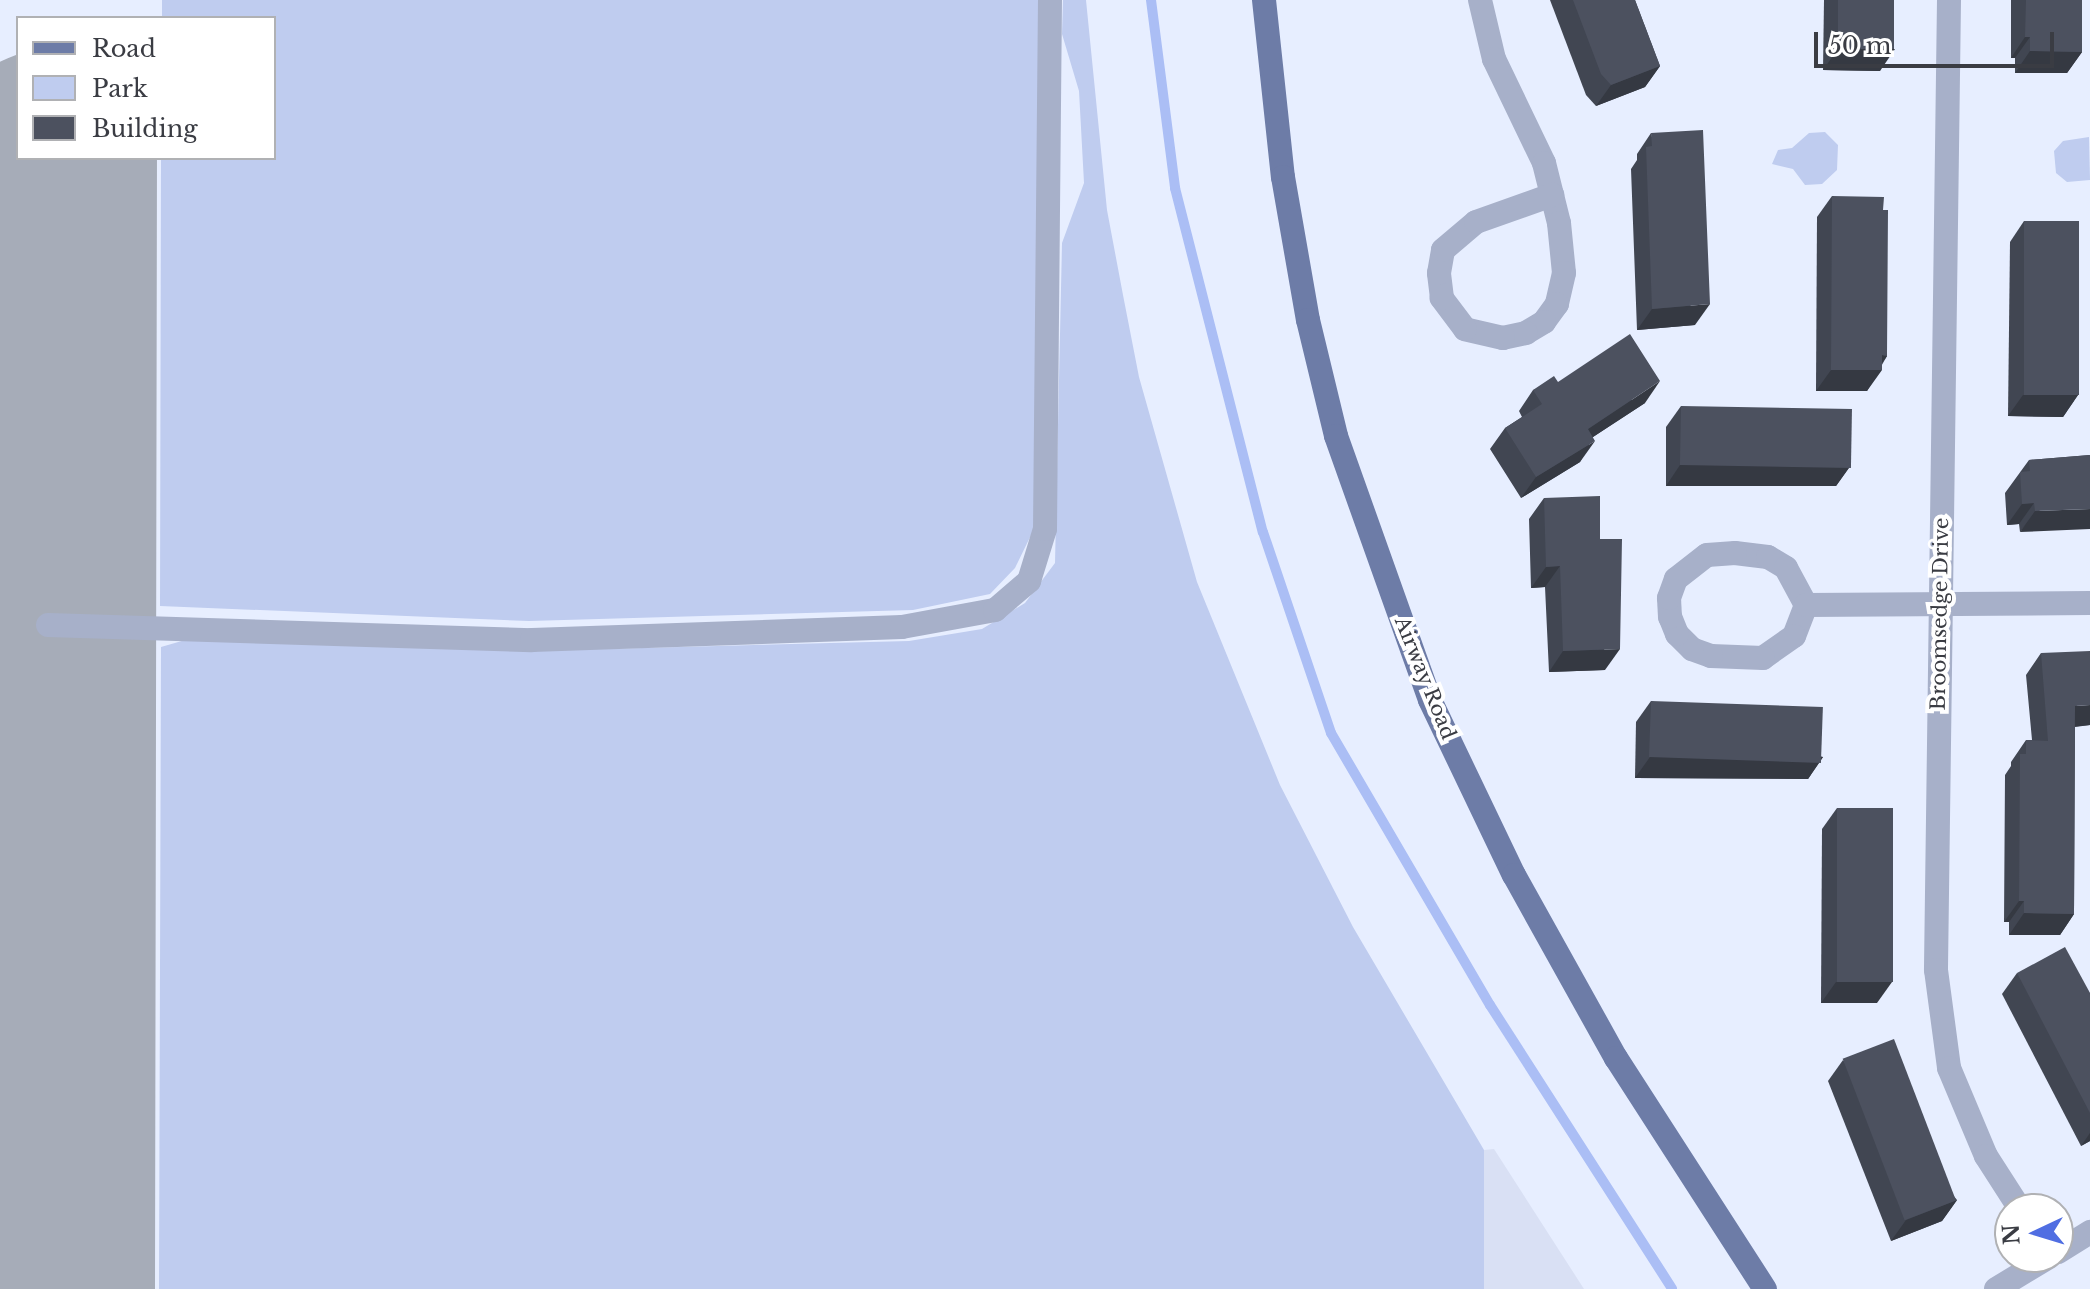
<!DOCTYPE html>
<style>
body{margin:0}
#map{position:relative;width:2090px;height:1289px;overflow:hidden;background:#e7eeff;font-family:"Libre Baskerville",serif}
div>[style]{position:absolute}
.built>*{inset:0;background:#d9e0f4}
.green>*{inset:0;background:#bfccef}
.stream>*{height:10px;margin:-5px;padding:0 5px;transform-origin:5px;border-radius:5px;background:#abbef5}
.taxiway>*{height:86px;margin:-43px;padding:0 43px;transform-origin:43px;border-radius:43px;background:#a6acb8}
.runway>*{height:216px;margin:-108px;padding:0 108px;transform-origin:108px;border-radius:108px;background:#a6acb8}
.minor>*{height:24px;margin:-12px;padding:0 12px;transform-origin:12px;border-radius:12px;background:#a7b0c9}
.major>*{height:24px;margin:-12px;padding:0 12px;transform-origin:12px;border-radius:12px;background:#6d7ca7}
.wall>*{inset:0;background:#414652}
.shaded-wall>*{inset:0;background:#353942}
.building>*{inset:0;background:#4c515f;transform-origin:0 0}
span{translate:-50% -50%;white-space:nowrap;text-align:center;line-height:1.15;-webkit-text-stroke:8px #fff;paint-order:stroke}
.street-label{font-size:20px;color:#3a3c43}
.legend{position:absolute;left:16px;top:16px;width:260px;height:144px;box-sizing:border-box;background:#fff;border:2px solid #b0b1b4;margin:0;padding:10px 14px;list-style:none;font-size:24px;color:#3a3c43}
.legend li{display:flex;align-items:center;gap:16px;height:40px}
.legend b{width:40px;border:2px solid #b0b1b4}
.north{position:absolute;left:1994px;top:1193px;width:80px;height:80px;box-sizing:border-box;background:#fff;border:2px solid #b0b1b4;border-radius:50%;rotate:266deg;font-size:22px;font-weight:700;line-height:32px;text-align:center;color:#3a3c43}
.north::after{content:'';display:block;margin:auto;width:28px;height:36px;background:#506ee2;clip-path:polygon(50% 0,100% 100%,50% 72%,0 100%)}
.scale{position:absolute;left:1814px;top:32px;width:240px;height:36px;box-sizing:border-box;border:4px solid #3a3c43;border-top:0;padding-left:10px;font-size:24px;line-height:28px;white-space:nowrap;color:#3a3c43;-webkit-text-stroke:6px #fff;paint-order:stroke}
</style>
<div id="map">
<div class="built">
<div style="clip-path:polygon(1494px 1149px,1584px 1289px,1484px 1289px,1484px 1150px)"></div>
</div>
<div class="green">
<div style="clip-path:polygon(162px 0,1043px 0,1037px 482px,1033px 531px,1015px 568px,990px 594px,913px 610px,529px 621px,160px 606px,161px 158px,274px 158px,274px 18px,162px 18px)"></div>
<div style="clip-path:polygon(1063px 0,1086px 0,1107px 210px,1123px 295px,1139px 377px,1197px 582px,1280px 785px,1353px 927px,1484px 1150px,1484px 1289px,159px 1289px,161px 647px,199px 636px,605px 649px,909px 641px,982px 629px,1025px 603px,1055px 563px,1062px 243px,1084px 183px,1079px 91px,1062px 34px)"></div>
<div style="clip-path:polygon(1825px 132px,1838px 145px,1837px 170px,1822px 184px,1805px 185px,1793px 169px,1772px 164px,1778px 150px,1792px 148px,1809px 133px)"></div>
<div style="clip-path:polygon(2089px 137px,2090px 180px,2067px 182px,2056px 173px,2054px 151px,2063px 141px)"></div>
</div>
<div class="stream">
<div style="left:1151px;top:0;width:190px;rotate:82.7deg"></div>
<div style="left:1175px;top:188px;width:355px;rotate:75.7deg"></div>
<div style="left:1263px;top:532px;width:212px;rotate:71.3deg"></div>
<div style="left:1331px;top:733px;width:315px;rotate:59.7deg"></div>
<div style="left:1490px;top:1005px;width:337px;rotate:57.3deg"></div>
</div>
<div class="taxiway">
<div style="left:0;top:823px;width:62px;rotate:39.8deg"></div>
</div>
<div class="runway">
<div style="left:47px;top:1289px;width:1131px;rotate:-89.9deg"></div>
</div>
<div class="minor">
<div style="left:1480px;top:0;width:61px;rotate:76.7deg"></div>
<div style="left:1494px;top:59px;width:115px;rotate:64.3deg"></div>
<div style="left:1544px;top:163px;width:62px;rotate:76deg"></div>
<div style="left:1559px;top:223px;width:50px;rotate:84.3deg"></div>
<div style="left:1564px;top:273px;width:32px;rotate:103deg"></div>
<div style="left:1557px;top:304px;width:22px;rotate:126deg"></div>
<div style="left:1544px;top:322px;width:21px;rotate:149deg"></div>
<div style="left:1526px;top:333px;width:24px;rotate:168deg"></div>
<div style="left:1503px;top:338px;width:39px;rotate:-167deg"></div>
<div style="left:1465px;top:329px;width:39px;rotate:-127deg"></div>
<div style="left:1442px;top:298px;width:25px;rotate:-97deg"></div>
<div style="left:1439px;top:273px;width:23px;rotate:-80deg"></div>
<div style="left:1443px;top:250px;width:43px;rotate:-40.3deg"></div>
<div style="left:1476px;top:222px;width:81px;rotate:-19.6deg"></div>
<div style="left:1949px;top:0;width:970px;rotate:90.77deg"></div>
<div style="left:1936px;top:970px;width:99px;rotate:82.4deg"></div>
<div style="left:1949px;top:1068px;width:95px;rotate:67.2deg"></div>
<div style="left:1986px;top:1156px;width:63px;rotate:57.3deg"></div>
<div style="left:1735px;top:553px;width:33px;rotate:7deg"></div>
<div style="left:1768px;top:557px;width:21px;rotate:31deg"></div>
<div style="left:1786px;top:568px;width:42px;rotate:61.6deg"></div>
<div style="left:1806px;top:605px;width:33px;rotate:111deg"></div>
<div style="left:1794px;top:636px;width:38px;rotate:145deg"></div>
<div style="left:1763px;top:658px;width:52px;rotate:-177.8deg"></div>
<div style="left:1711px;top:656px;width:20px;rotate:-160deg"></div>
<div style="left:1692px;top:649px;width:21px;rotate:-135deg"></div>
<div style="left:1677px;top:634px;width:18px;rotate:-112deg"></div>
<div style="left:1670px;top:617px;width:19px;rotate:-93deg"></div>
<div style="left:1669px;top:598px;width:20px;rotate:-70deg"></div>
<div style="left:1676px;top:579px;width:39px;rotate:-38deg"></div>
<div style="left:1707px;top:555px;width:28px;rotate:-4deg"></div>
<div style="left:1806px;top:605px;width:284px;rotate:-0.4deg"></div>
<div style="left:48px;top:625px;width:484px;rotate:1.8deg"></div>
<div style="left:532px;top:640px;width:370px;rotate:-2deg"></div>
<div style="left:902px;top:627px;width:95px;rotate:-10.4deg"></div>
<div style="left:995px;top:610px;width:45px;rotate:-40.5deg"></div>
<div style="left:1029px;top:581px;width:54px;rotate:-72.9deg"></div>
<div style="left:1045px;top:529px;width:529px;rotate:-89.46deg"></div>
<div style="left:2058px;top:1252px;width:38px;rotate:-32deg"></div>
<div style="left:1996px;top:1289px;width:62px;rotate:-31.1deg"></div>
</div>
<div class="major">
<div style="left:1264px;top:0;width:178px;rotate:83.9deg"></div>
<div style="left:1283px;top:177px;width:145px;rotate:80.1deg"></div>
<div style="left:1308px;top:320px;width:119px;rotate:76.4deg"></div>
<div style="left:1336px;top:436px;width:280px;rotate:70.4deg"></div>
<div style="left:1430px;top:700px;width:194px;rotate:64.4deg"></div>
<div style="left:1514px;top:875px;width:210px;rotate:60.9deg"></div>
<div style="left:1616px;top:1058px;width:275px;rotate:57.2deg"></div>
</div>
<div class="wall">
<div style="clip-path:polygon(1550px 0,1635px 0,1660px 66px,1645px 87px,1596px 106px,1586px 95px)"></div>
<div style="clip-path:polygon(1824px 0,1894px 0,1880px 71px,1823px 70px)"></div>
<div style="clip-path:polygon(2011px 0,2082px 0,2082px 52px,2067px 73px,2015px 73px,2015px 58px,2011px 58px)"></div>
<div style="clip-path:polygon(1651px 133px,1695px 325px,1637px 330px,1631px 169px,1637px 160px,1637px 154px)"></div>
<div style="clip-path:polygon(1832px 196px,1887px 356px,1867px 391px,1816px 391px,1817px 217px)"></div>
<div style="clip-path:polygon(2024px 221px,2078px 395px,2063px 417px,2008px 416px,2010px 242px)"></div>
<div style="clip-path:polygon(1558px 382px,1645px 403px,1593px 437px,1580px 462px,1521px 498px,1490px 449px,1505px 428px,1522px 417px,1519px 411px,1533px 390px)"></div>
<div style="clip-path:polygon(1681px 406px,1851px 465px,1836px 486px,1666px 486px,1666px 427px)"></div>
<div style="clip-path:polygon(2090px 455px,2020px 532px,2019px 524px,2007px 525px,2005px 493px,2029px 460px)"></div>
<div style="clip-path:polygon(1544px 498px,1600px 539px,1605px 670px,1549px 672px,1545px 587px,1531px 588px,1529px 519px)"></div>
<div style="clip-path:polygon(2041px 653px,2090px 725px,2075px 727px,2074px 914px,2060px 935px,2009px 935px,2009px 922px,2004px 922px,2005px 775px,2011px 766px,2011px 762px,2026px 740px,2032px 740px,2026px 675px)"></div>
<div style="clip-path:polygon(1651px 701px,1823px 757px,1808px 779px,1635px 778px,1636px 722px)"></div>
<div style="clip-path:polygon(1837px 808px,1877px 1003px,1821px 1003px,1822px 829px)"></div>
<div style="clip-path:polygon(2017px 973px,2090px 993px,2090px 1141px,2081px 1146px,2002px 994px)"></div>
<div style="clip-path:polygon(1843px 1060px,1957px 1200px,1942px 1221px,1891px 1241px,1828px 1081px)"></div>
</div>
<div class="shaded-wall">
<div style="clip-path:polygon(2025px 37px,2030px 37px,2015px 58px,2011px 58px)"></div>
<div style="clip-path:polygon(1838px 49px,1895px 49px,1880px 71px,1823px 70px)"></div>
<div style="clip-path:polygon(2030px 51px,2082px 52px,2067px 73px,2015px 73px)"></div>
<div style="clip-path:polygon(1660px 66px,1645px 87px,1596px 106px,1611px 85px)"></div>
<div style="clip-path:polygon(1710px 304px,1695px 325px,1637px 330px,1652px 309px)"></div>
<div style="clip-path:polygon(1882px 355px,1887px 356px,1877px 370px,1882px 370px,1867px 391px,1816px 391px,1831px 370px)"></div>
<div style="clip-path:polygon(1660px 381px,1645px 403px,1573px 450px,1588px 429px)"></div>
<div style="clip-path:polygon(2023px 395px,2078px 395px,2063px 417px,2008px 416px)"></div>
<div style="clip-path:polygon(1595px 441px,1580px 462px,1521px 498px,1536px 477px)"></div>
<div style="clip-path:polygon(1680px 465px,1851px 465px,1836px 486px,1666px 486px)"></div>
<div style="clip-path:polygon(2034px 503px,2019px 524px,2007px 525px,2022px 504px)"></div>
<div style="clip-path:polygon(2090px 509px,2090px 529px,2020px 532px,2035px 511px)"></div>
<div style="clip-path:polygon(1560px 566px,1545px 587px,1531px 588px,1546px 567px)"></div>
<div style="clip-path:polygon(1620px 649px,1605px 670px,1549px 672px,1563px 651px)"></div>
<div style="clip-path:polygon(2090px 705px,2090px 725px,2060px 728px,2075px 706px)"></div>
<div style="clip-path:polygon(1650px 757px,1823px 757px,1808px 779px,1635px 778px)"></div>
<div style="clip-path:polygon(2019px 901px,2024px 901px,2009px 922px,2004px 922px)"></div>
<div style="clip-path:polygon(2024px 913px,2074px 914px,2060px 935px,2009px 935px)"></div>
<div style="clip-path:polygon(1836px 982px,1892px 982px,1877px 1003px,1821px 1003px)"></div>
<div style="clip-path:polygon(2090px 1133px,2090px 1141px,2081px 1146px)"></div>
<div style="clip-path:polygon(1957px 1200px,1942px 1221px,1891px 1241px,1906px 1220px)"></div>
</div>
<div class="building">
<div style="clip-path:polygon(1573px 0,1635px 0,1660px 66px,1611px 85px,1601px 74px)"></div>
<div style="left:1838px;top:0;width:56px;height:49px"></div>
<div style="clip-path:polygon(2026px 0,2082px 0,2082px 52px,2030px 51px,2030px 37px,2025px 37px)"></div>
<div style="clip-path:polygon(1703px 130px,1710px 304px,1652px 309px,1646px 147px,1652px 146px,1651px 133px)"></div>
<div style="clip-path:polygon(1832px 196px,1884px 197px,1883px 210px,1888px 210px,1887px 356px,1882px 355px,1882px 370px,1831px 370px)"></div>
<div style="left:2024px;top:221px;width:55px;height:174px"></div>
<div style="clip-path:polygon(1630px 334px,1660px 381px,1588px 429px,1595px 441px,1536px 477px,1505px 428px,1542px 404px,1533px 390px,1554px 376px,1558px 382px)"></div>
<div style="left:1681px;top:406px;width:171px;height:59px;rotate:1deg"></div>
<div style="clip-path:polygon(2090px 455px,2090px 509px,2035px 511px,2034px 503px,2022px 504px,2020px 472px,2030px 471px,2029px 460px)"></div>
<div style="clip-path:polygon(1600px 496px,1600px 539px,1622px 539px,1620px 649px,1563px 651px,1560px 566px,1546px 567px,1544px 498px)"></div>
<div style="clip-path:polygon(2090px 651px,2090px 705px,2075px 706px,2074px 914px,2024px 913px,2024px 901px,2019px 901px,2020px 754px,2026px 754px,2026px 740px,2048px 741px,2041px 653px)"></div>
<div style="left:1651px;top:701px;width:172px;height:56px;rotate:2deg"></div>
<div style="left:1837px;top:808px;width:56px;height:174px"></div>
<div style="clip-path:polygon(2065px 947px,2090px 993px,2090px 1113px,2017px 973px)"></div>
<div style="left:1894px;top:1039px;width:173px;height:55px;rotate:69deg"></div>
</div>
<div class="street-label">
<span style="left:1940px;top:614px;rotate:-89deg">Broomsedge Drive</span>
<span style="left:1425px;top:678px;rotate:68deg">Airway Road</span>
</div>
<ul class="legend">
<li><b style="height:10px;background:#6d7ca7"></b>Road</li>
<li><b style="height:22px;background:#bfccef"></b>Park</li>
<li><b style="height:22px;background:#4c515f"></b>Building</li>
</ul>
<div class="north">N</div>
<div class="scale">50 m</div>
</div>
